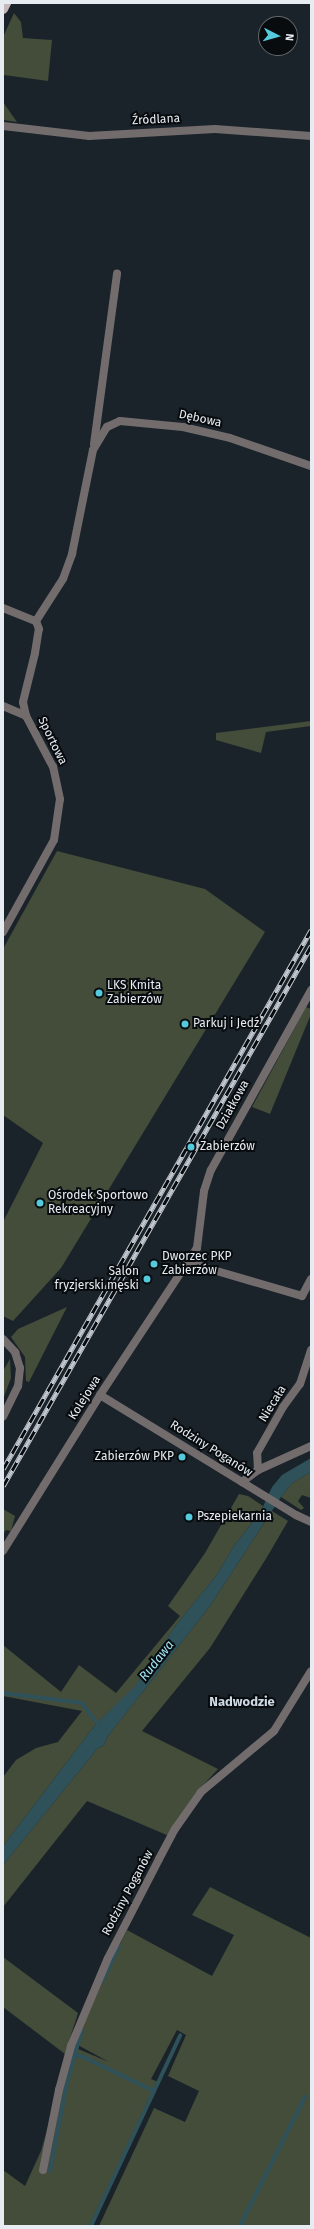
<!DOCTYPE html>
<meta charset="utf-8">
<style>
body{margin:0}
#map{position:relative;width:314px;height:2229px;overflow:hidden;background:#1a232a;font-family:"Fira Sans",sans-serif}
div>[style]{position:absolute}
.green>*{inset:0;background:#444c3a}
.water>*{inset:0;background:#2f5159}
.stream>*{height:3.5px;margin:-1.75px;padding:0 1.75px;transform-origin:1.75px;border-radius:1.75px;background:#2f5159}
.minor>*{height:8px;margin:-4px;padding:0 4px;transform-origin:4px;border-radius:4px;background:#736c6d}
.tertiary>*{height:8px;margin:-4px;padding:0 4px;transform-origin:4px;border-radius:4px;background:#736c6d}
.primary>*{height:10px;margin:-5px;padding:0 5px;transform-origin:5px;border-radius:5px;background:#c6b8b9}
.rail>*{height:4.5px;margin-top:-2.25px;transform-origin:0;background:repeating-linear-gradient(90deg,#080c0f 0 9px,#c1c7cd 0 18px);box-sizing:border-box;border-block:1px solid #c1c7cd}
.dots>*{width:11px;height:11px;translate:-50% -50%;box-sizing:border-box;border:2px solid #080c0f;border-radius:50%}
span{translate:-50% -50%;white-space:nowrap;text-align:center;line-height:1.15;-webkit-text-stroke:4px #080c0f;paint-order:stroke}
.street-label{font-size:12px;color:#e7ecf2}
.poi-label{font-size:12px;color:#e7ecf2}
.left{translate:0 -50%;text-align:left}
.right{translate:-100% -50%;text-align:right}
.water-label{font-size:13px;color:#a1e4f6;font-style:italic}
.neighbourhood-label{font-size:13px;color:#cfdae4;font-weight:700}
.frame{position:absolute;inset:0;border:4px solid #e7ecf2;pointer-events:none}
.north{position:absolute;left:258px;top:16px;width:40px;height:40px;box-sizing:border-box;background:#080c0f;border:1px solid #61666a;border-radius:50%;rotate:96deg;font-size:11px;font-weight:700;line-height:16px;text-align:center;color:#e7ecf2}
.north::after{content:'';display:block;margin:auto;width:14px;height:18px;background:#54cadd;clip-path:polygon(50% 0,100% 100%,50% 72%,0 100%)}
</style>
<div id="map">
<div class="green">
<div style="clip-path:polygon(14px 13px,21px 22px,23px 38px,52px 40px,48px 81px,4px 75px,3px 81px,3px 37px)"></div>
<div style="clip-path:polygon(3px 102px,17px 122px,3px 120px)"></div>
<div style="clip-path:polygon(311px 721px,311px 726px,266px 732px,261px 753px,216px 740px,216px 733px)"></div>
<div style="clip-path:polygon(57px 851px,205px 889px,265px 932px,61px 1268px,13px 1321px,3px 1316px,3px 1222px,43px 1143px,3px 1115px,3px 949px)"></div>
<div style="clip-path:polygon(306px 1007px,311px 1009px,311px 1014px,270px 1114px,252px 1107px)"></div>
<div style="clip-path:polygon(67px 1307px,29px 1382px,26px 1381px,25px 1357px,11px 1337px,18px 1329px)"></div>
<div style="clip-path:polygon(10px 1359px,11px 1378px,3px 1399px,3px 1371px)"></div>
<div style="clip-path:polygon(311px 1472px,311px 1498px,302px 1495px,298px 1501px,304px 1508px,301px 1510px,281px 1497px,292px 1483px)"></div>
<div style="clip-path:polygon(239px 1494px,248px 1496px,263px 1506px,260px 1513px,234px 1546px,216px 1576px,176px 1625px,135px 1687px,96px 1724px,3px 1846px,3px 1777px,16px 1760px,36px 1748px,58px 1742px,82px 1711px,3px 1696px,3px 1645px,61px 1692px,79px 1665px,116px 1693px,180px 1616px,168px 1606px,205px 1553px)"></div>
<div style="clip-path:polygon(3px 1509px,15px 1516px,11px 1531px,6px 1530px,3px 1534px)"></div>
<div style="clip-path:polygon(272px 1511px,288px 1521px,267px 1557px,210px 1648px,142px 1731px,218px 1769px,195px 1794px,169px 1836px,87px 1801px,3px 1907px,3px 1865px,98px 1748px,104px 1745px,108px 1736px,210px 1606px)"></div>
<div style="clip-path:polygon(210px 1887px,311px 1938px,311px 2226px,99px 2226px,154px 2108px,185px 2122px,199px 2091px,168px 2076px,186px 2035px,177px 2030px,151px 2079px,158px 2082px,89px 2226px,3px 2226px,3px 2170px,25px 2186px,41px 2151px,71px 2046px,109px 2062px,76px 2044px,85px 2014px,127px 1930px,212px 1976px,234px 1935px,192px 1915px)"></div>
<div style="clip-path:polygon(3px 1957px,78px 2013px,65px 2054px,3px 2007px)"></div>
</div>
<div class="water">
<div style="clip-path:polygon(311px 1458px,311px 1472px,292px 1483px,281px 1497px,210px 1606px,108px 1736px,104px 1745px,98px 1748px,3px 1865px,3px 1846px,96px 1724px,135px 1686px,176px 1625px,216px 1576px,234px 1546px,260px 1513px,272px 1487px,282px 1475px)"></div>
</div>
<div class="stream">
<div style="left:3px;top:1693px;width:80px;rotate:7.2deg"></div>
<div style="left:82px;top:1703px;width:29px;rotate:52deg"></div>
<div style="left:102px;top:1982px;width:39px;rotate:-64deg"></div>
<div style="left:74px;top:2055px;width:10px;rotate:11deg"></div>
<div style="left:84px;top:2057px;width:78px;rotate:25.9deg"></div>
<div style="left:50px;top:2171px;width:91px;rotate:-79.2deg"></div>
<div style="left:67px;top:2082px;width:54px;rotate:-73.9deg"></div>
<div style="left:91px;top:2226px;width:210px;rotate:-64.9deg"></div>
<div style="left:240px;top:2226px;width:144px;rotate:-63.3deg"></div>
</div>
<div class="minor">
<div style="left:3px;top:126px;width:87px;rotate:6.6deg"></div>
<div style="left:89px;top:136px;width:126px;rotate:-3.2deg"></div>
<div style="left:215px;top:129px;width:96px;rotate:4.2deg"></div>
<div style="left:94px;top:444px;width:172px;rotate:-82.3deg"></div>
<div style="left:3px;top:608px;width:35px;rotate:22deg"></div>
<div style="left:36px;top:621px;width:50px;rotate:-57.3deg"></div>
<div style="left:63px;top:579px;width:27px;rotate:-70deg"></div>
<div style="left:72px;top:554px;width:106px;rotate:-78.6deg"></div>
<div style="left:93px;top:450px;width:27px;rotate:-59deg"></div>
<div style="left:107px;top:427px;width:14px;rotate:-25deg"></div>
<div style="left:120px;top:421px;width:63px;rotate:5.4deg"></div>
<div style="left:183px;top:427px;width:48px;rotate:13.2deg"></div>
<div style="left:230px;top:438px;width:86px;rotate:19.1deg"></div>
<div style="left:3px;top:706px;width:25px;rotate:23deg"></div>
<div style="left:3px;top:932px;width:105px;rotate:-61deg"></div>
<div style="left:54px;top:840px;width:41px;rotate:-81.7deg"></div>
<div style="left:60px;top:799px;width:33px;rotate:-102deg"></div>
<div style="left:53px;top:767px;width:58px;rotate:-117.9deg"></div>
<div style="left:26px;top:716px;width:14px;rotate:-102deg"></div>
<div style="left:23px;top:702px;width:50px;rotate:-76.2deg"></div>
<div style="left:35px;top:653px;width:24px;rotate:-81deg"></div>
<div style="left:39px;top:629px;width:9px;rotate:-111deg"></div>
<div style="left:190px;top:1261px;width:14px;rotate:25deg"></div>
<div style="left:203px;top:1267px;width:103px;rotate:16.3deg"></div>
<div style="left:302px;top:1296px;width:19px;rotate:-62deg"></div>
<div style="left:100px;top:1395px;width:176px;rotate:-56.6deg"></div>
<div style="left:197px;top:1248px;width:57px;rotate:-83deg"></div>
<div style="left:204px;top:1191px;width:22px;rotate:-72deg"></div>
<div style="left:211px;top:1170px;width:206px;rotate:-60.9deg"></div>
<div style="left:258px;top:1470px;width:17px;rotate:-93deg"></div>
<div style="left:257px;top:1453px;width:53px;rotate:-60.5deg"></div>
<div style="left:283px;top:1407px;width:29px;rotate:-54deg"></div>
<div style="left:300px;top:1384px;width:36px;rotate:-72deg"></div>
<div style="left:242px;top:1482px;width:20px;rotate:-37deg"></div>
<div style="left:258px;top:1470px;width:58px;rotate:-24.4deg"></div>
<div style="left:43px;top:2170px;width:82px;rotate:-78.7deg"></div>
<div style="left:59px;top:2090px;width:46px;rotate:-74.7deg"></div>
<div style="left:71px;top:2046px;width:95px;rotate:-67.2deg"></div>
<div style="left:108px;top:1958px;width:111px;rotate:-62.7deg"></div>
<div style="left:159px;top:1859px;width:34px;rotate:-62deg"></div>
<div style="left:175px;top:1829px;width:45px;rotate:-54.9deg"></div>
<div style="left:201px;top:1792px;width:95px;rotate:-39.9deg"></div>
<div style="left:274px;top:1731px;width:70px;rotate:-58.3deg"></div>
</div>
<div class="tertiary">
<div style="left:3px;top:1339px;width:18px;rotate:47deg"></div>
<div style="left:15px;top:1352px;width:17px;rotate:73deg"></div>
<div style="left:20px;top:1368px;width:18px;rotate:96deg"></div>
<div style="left:18px;top:1386px;width:34px;rotate:116deg"></div>
<div style="left:3px;top:1551px;width:184px;rotate:-58.1deg"></div>
<div style="left:100px;top:1395px;width:230px;rotate:31.5deg"></div>
<div style="left:296px;top:1515px;width:17px;rotate:25deg"></div>
</div>
<div class="primary">
<div style="left:3px;top:9px;width:7px;rotate:-63deg"></div>
</div>
<div class="rail">
<div style="left:3px;top:1469px;width:621px;rotate:-60.26deg"></div>
<div style="left:3px;top:1486px;width:622px;rotate:-60.3deg"></div>
</div>
<div class="dots">
<div style="left:99px;top:993px;background:#54cadd"></div>
<div style="left:185px;top:1024px;background:#54cadd"></div>
<div style="left:191px;top:1147px;background:#54cadd"></div>
<div style="left:40px;top:1203px;background:#54cadd"></div>
<div style="left:154px;top:1264px;background:#54cadd"></div>
<div style="left:147px;top:1279px;background:#54cadd"></div>
<div style="left:182px;top:1457px;background:#54cadd"></div>
<div style="left:189px;top:1517px;background:#54cadd"></div>
</div>
<div class="street-label">
<span style="left:156px;top:120px;rotate:-3deg">Źródlana</span>
<span style="left:200px;top:419px;rotate:12deg">Dębowa</span>
<span style="left:52px;top:741px;rotate:64deg">Sportowa</span>
<span style="left:233px;top:1105px;rotate:-61deg">Działkowa</span>
<span style="left:85px;top:1398px;rotate:-58deg">Kolejowa</span>
<span style="left:273px;top:1404px;rotate:-58deg">Niecała</span>
<span style="left:211px;top:1449px;rotate:32deg">Rodziny Poganów</span>
<span style="left:128px;top:1893px;rotate:-62deg">Rodziny Poganów</span>
</div>
<div class="poi-label">
<span class="left" style="left:107px;top:993px">LKS Kmita<br>Zabierzów</span>
<span class="left" style="left:193px;top:1024px">Parkuj i Jedź</span>
<span class="left" style="left:200px;top:1147px">Zabierzów</span>
<span class="left" style="left:48px;top:1203px">Ośrodek Sportowo<br>Rekreacyjny</span>
<span class="left" style="left:162px;top:1264px">Dworzec PKP<br>Zabierzów</span>
<span class="right" style="left:139px;top:1279px">Salon<br>fryzjerski męski</span>
<span class="right" style="left:174px;top:1457px">Zabierzów PKP</span>
<span class="left" style="left:197px;top:1517px">Pszepiekarnia</span>
</div>
<div class="water-label">
<span style="left:157px;top:1661px;rotate:-52deg">Rudawa</span>
</div>
<div class="neighbourhood-label">
<span style="left:242px;top:1702px">Nadwodzie</span>
</div>
<div class="frame"></div>
<div class="north">N</div>
</div>
